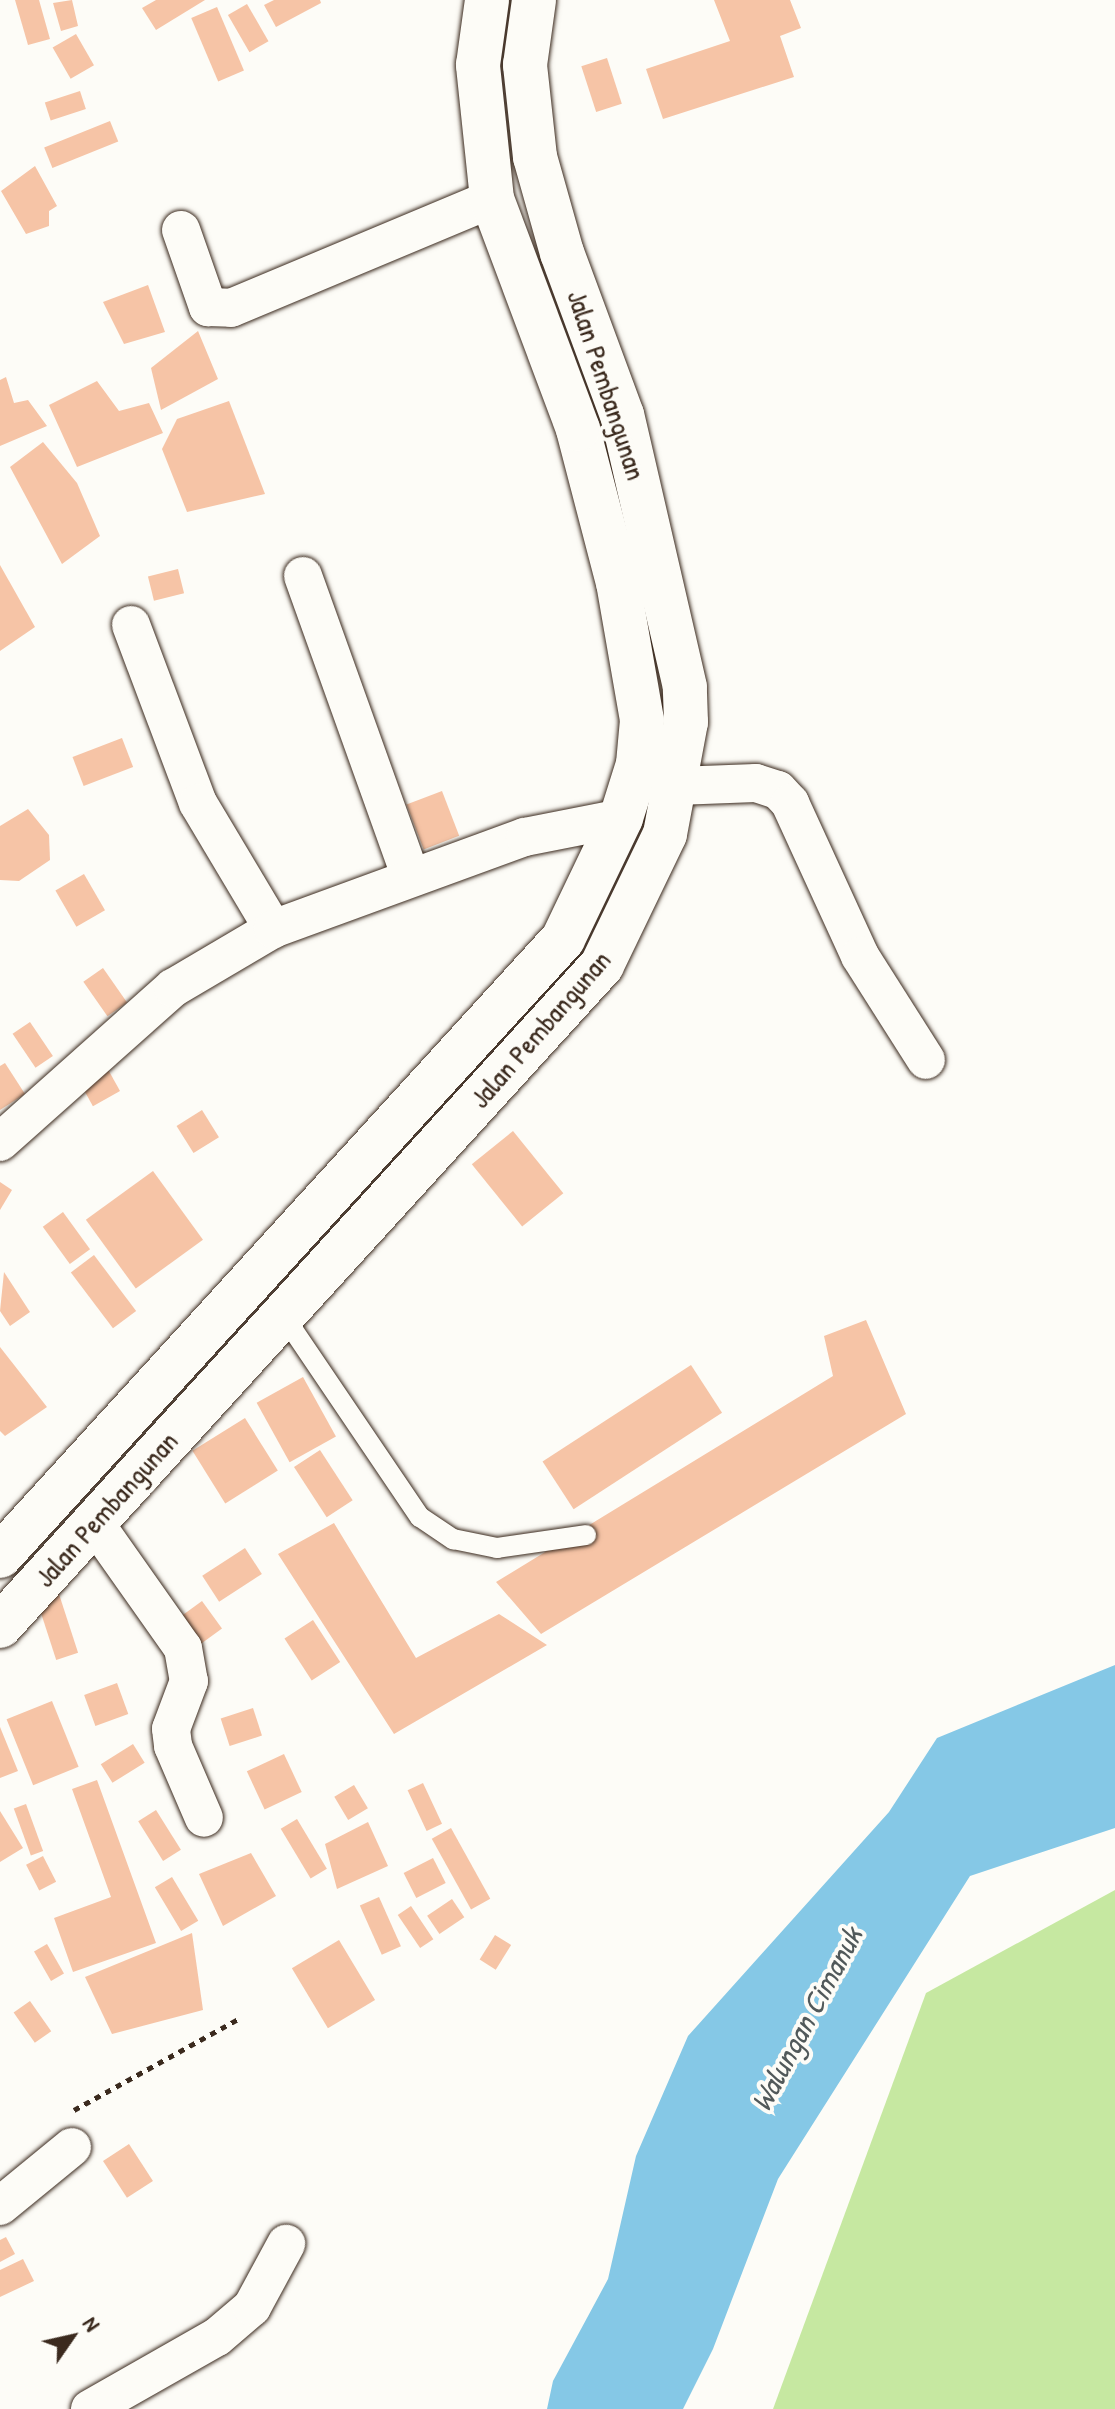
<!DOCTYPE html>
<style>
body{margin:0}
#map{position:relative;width:1115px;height:2409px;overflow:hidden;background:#fdfcf7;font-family:"Patrick Hand",sans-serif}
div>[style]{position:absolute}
.green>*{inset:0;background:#c6e8a1}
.water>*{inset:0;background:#85c8e6}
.building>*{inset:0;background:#f6c4a6;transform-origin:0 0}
.path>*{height:5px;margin-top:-2.5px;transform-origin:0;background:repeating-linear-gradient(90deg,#3b2a1e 0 6px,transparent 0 12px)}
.roads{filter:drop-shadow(0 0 2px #3b2a1e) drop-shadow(0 0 2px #3b2a1e)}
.service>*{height:20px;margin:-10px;padding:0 10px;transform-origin:10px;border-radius:10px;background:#fdfcf7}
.minor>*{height:38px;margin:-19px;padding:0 19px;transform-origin:19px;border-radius:19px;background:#fdfcf7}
.secondary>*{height:44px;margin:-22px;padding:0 22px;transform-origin:22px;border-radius:22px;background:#fdfcf7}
span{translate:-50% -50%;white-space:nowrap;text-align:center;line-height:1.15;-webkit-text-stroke:8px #fdfcf7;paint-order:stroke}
.street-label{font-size:28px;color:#3b2a1e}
.water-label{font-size:30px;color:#51595a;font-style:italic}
.north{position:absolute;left:32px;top:2297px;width:80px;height:80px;-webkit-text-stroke:6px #fdfcf7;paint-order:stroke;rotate:56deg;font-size:22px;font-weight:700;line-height:32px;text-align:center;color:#3b2a1e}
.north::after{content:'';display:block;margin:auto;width:28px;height:36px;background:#3b2a1e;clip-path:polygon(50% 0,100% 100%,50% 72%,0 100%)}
</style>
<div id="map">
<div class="green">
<div style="clip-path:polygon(1115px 1890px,1115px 2409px,773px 2409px,926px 1993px)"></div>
</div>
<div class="water">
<div style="clip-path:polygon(1115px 1665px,1115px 1828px,970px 1876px,778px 2179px,713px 2349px,683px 2409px,547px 2409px,553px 2381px,608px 2279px,636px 2156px,688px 2036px,889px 1812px,937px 1738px)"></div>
</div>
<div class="building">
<div style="clip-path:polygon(15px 0,39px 0,50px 39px,28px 45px)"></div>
<div style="clip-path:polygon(72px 0,78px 26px,61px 31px,53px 3px)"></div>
<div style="clip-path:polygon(156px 0,205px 0,156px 30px,142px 8px)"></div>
<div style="clip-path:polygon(274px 0,320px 0,321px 3px,276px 27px,264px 5px)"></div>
<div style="clip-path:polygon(714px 0,790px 0,801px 28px,780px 36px,794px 77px,663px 119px,646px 69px,730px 41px)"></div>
<div style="left:247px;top:4px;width:43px;height:22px;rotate:60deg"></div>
<div style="left:217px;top:7px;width:69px;height:28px;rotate:67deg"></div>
<div style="left:76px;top:34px;width:36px;height:27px;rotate:60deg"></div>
<div style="left:607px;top:58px;width:48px;height:27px;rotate:72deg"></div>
<div style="left:80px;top:91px;width:19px;height:37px;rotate:72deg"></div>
<div style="left:110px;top:121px;width:22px;height:71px;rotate:68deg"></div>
<div style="clip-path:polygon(35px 166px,57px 206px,49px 211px,49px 226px,26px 234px,1px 191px)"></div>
<div style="clip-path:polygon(148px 285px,165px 332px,124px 344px,103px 302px)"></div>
<div style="clip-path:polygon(198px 331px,218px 379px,161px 410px,151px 368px)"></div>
<div style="clip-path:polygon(6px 377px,14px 403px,28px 400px,47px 426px,0 446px,0 380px)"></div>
<div style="clip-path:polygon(97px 381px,119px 411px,149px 403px,163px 433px,77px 467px,49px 405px)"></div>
<div style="clip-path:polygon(229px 401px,265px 494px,187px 512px,162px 449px,177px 419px)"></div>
<div style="clip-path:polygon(43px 442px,77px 483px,100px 536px,62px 564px,10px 467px)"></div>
<div style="clip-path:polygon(0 565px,35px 627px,0 651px)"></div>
<div style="left:178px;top:569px;width:25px;height:31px;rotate:76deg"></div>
<div style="left:122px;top:738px;width:31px;height:53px;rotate:69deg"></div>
<div style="left:442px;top:791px;width:48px;height:38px;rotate:69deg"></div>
<div style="clip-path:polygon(28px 809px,49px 835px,50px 860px,19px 881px,0 880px,0 826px)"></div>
<div style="left:84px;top:874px;width:42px;height:33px;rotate:60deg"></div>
<div style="left:103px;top:968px;width:42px;height:24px;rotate:55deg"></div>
<div style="left:30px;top:1022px;width:41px;height:21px;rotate:56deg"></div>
<div style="clip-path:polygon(5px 1063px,25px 1094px,0 1110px,0 1066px)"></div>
<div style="left:105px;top:1064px;width:31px;height:31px;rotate:61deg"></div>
<div style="left:202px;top:1110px;width:32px;height:30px;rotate:58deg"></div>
<div style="left:513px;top:1131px;width:80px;height:53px;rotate:51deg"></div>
<div style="left:153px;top:1171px;width:85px;height:83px;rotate:54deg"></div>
<div style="clip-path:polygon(0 1182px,12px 1190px,0 1210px)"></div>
<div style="left:63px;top:1212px;width:46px;height:25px;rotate:54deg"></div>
<div style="left:94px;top:1255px;width:70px;height:29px;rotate:53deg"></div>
<div style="clip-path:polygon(4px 1272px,30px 1312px,10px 1326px,0 1311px)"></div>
<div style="clip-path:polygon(866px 1320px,906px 1414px,541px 1634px,496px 1582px,833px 1376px,824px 1336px)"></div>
<div style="clip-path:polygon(0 1347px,47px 1407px,5px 1436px,0 1431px)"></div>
<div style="left:691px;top:1365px;width:57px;height:177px;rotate:57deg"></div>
<div style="left:303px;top:1377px;width:68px;height:53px;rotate:61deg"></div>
<div style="left:245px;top:1418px;width:62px;height:62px;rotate:58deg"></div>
<div style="left:320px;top:1450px;width:60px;height:31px;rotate:57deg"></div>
<div style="clip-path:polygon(334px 1523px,416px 1658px,499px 1614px,547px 1645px,394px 1734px,278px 1554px)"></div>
<div style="left:245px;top:1548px;width:31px;height:51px;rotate:57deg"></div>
<div style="left:58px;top:1591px;width:65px;height:23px;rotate:72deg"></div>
<div style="left:202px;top:1601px;width:34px;height:31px;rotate:54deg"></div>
<div style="left:313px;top:1620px;width:50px;height:34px;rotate:57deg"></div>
<div style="left:117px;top:1683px;width:33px;height:35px;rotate:70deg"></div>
<div style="left:52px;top:1701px;width:71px;height:49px;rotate:68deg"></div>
<div style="left:253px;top:1708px;width:29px;height:34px;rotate:72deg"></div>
<div style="clip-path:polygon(0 1727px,18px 1771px,0 1778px)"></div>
<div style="left:133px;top:1744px;width:22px;height:38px;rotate:58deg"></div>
<div style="left:284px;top:1754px;width:42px;height:41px;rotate:65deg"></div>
<div style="clip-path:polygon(97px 1780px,156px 1943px,73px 1972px,54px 1918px,111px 1897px,72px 1789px)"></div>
<div style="left:423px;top:1783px;width:45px;height:17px;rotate:65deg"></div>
<div style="left:354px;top:1785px;width:27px;height:23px;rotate:59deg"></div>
<div style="left:26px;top:1804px;width:50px;height:13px;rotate:70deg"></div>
<div style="left:156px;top:1810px;width:47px;height:21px;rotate:58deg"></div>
<div style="clip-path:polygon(0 1811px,23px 1848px,0 1862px)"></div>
<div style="left:297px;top:1819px;width:58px;height:19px;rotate:59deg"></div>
<div style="clip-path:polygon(368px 1822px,388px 1866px,337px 1889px,325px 1844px)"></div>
<div style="left:451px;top:1828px;width:81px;height:22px;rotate:61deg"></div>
<div style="clip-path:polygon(251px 1853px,276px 1896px,223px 1926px,199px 1874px)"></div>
<div style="left:43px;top:1856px;width:29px;height:19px;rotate:63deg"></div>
<div style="left:433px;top:1858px;width:28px;height:33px;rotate:63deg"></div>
<div style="left:172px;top:1877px;width:51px;height:20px;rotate:59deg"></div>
<div style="left:379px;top:1897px;width:54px;height:21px;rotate:66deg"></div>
<div style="left:452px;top:1899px;width:22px;height:30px;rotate:56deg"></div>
<div style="left:411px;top:1906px;width:40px;height:16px;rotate:56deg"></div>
<div style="clip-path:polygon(192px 1933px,203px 2010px,112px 2034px,85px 1977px)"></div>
<div style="left:495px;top:1935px;width:19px;height:29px;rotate:32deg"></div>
<div style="left:339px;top:1940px;width:70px;height:55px;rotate:59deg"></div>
<div style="left:47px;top:1944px;width:34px;height:15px;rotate:60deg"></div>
<div style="left:30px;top:2001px;width:37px;height:20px;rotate:55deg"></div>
<div style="left:129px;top:2144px;width:44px;height:31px;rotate:57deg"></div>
<div style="clip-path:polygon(6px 2237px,15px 2254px,0 2262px,0 2240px)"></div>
<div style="clip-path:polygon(23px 2259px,34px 2281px,0 2297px,0 2270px)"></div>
</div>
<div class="path">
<div style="left:74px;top:2110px;width:188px;rotate:-29deg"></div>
</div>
<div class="roads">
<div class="service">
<div style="left:283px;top:1315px;width:244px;rotate:55.9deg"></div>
<div style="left:420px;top:1517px;width:40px;rotate:34deg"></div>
<div style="left:453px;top:1539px;width:45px;rotate:11.6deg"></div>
<div style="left:497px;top:1548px;width:90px;rotate:-8.3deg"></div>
</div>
<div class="minor">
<div style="left:181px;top:230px;width:82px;rotate:70.7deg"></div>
<div style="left:208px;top:307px;width:23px;rotate:2deg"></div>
<div style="left:231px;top:308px;width:283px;rotate:-22.7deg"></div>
<div style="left:303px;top:576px;width:318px;rotate:70.3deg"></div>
<div style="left:131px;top:625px;width:190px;rotate:69.4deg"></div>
<div style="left:198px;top:803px;width:147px;rotate:59.2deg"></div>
<div style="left:676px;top:786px;width:80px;rotate:-2.1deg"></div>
<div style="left:756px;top:783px;width:23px;rotate:18deg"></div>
<div style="left:778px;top:790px;width:18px;rotate:47deg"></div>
<div style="left:790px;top:803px;width:168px;rotate:65.4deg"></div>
<div style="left:860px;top:956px;width:123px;rotate:57.6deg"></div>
<div style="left:0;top:1142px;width:232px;rotate:-41.7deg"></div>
<div style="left:173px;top:988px;width:116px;rotate:-30.5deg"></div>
<div style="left:273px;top:929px;width:268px;rotate:-20.1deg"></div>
<div style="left:525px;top:837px;width:98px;rotate:-11.2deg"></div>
<div style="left:94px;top:1522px;width:154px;rotate:54.8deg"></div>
<div style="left:183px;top:1648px;width:34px;rotate:80deg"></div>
<div style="left:189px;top:1681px;width:51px;rotate:110.6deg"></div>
<div style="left:171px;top:1729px;width:17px;rotate:83deg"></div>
<div style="left:173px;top:1746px;width:78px;rotate:66.7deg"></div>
<div style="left:0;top:2206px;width:93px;rotate:-39.3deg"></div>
<div style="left:90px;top:2409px;width:146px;rotate:-29.6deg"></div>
<div style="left:217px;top:2337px;width:46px;rotate:-40.6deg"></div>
<div style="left:252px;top:2307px;width:72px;rotate:-61.6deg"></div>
</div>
<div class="secondary">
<div style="left:0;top:1556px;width:835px;rotate:-47.62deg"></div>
<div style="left:563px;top:939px;width:134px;rotate:-64.4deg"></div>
<div style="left:621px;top:818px;width:57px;rotate:-72.5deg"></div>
<div style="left:638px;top:764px;width:44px;rotate:-84.8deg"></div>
<div style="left:642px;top:720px;width:139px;rotate:-99.9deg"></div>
<div style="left:618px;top:583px;width:159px;rotate:-104.6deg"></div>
<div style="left:578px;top:429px;width:246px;rotate:-110.5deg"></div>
<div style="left:492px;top:199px;width:135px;rotate:-96deg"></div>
<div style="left:478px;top:65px;width:66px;rotate:-82.1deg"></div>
<div style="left:0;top:1626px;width:894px;rotate:-47.67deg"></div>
<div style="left:602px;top:965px;width:145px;rotate:-64.3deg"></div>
<div style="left:665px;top:834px;width:114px;rotate:-79.4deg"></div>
<div style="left:686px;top:722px;width:35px;rotate:-92deg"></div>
<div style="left:685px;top:687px;width:279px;rotate:-103deg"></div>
<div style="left:622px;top:415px;width:173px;rotate:-110.3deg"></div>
<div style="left:562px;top:253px;width:100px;rotate:-105.7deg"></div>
<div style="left:535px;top:157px;width:93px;rotate:-96.2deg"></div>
<div style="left:525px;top:65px;width:66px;rotate:-82.1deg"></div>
</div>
</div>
<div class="street-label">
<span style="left:607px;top:385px;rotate:72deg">Jalan Pembangunan</span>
<span style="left:540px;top:1029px;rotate:-49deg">Jalan Pembangunan</span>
<span style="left:106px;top:1509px;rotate:-48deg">Jalan Pembangunan</span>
</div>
<div class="water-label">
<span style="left:806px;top:2019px;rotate:-62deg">Walungan Cimanuk</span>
</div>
<div class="north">N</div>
</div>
